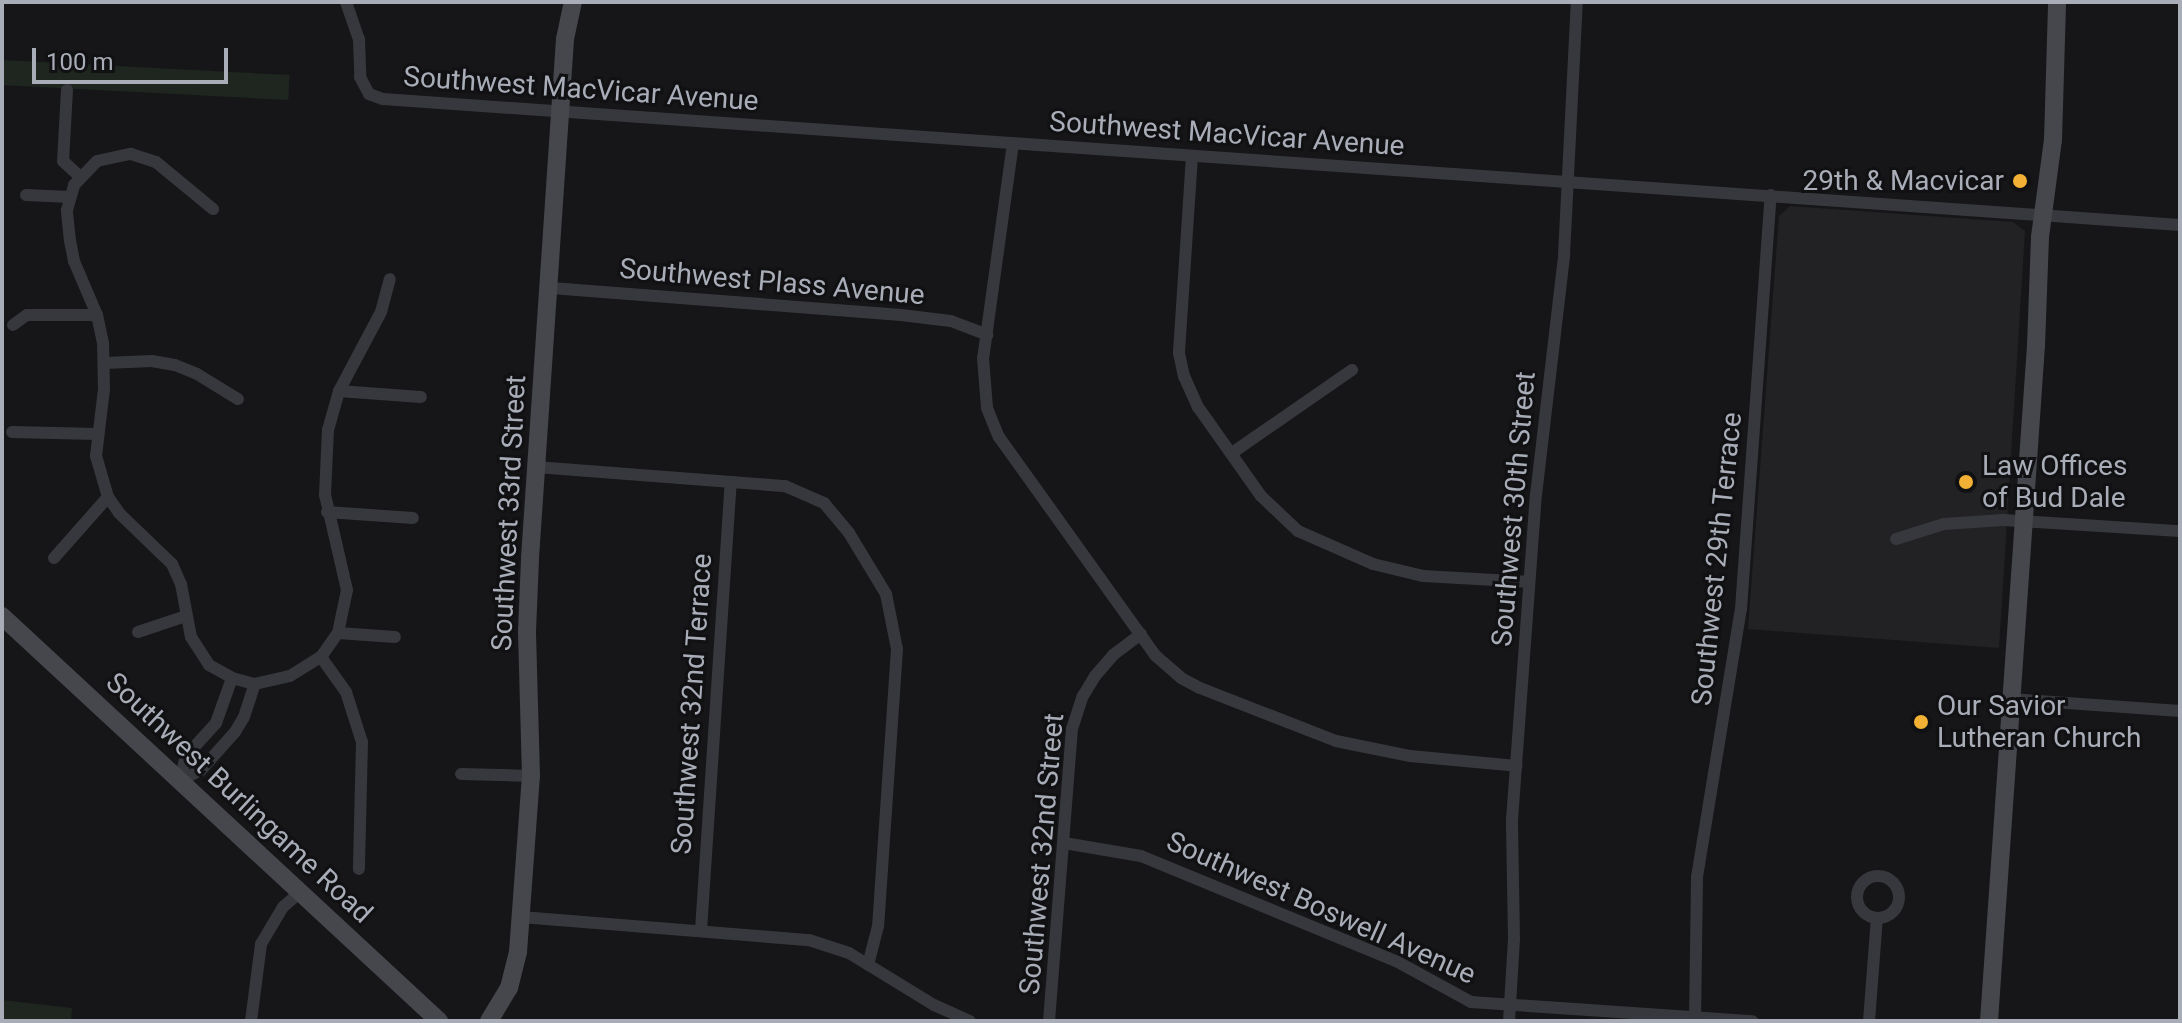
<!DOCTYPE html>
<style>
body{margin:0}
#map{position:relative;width:2182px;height:1023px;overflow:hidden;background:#161618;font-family:Roboto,sans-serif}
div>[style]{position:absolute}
.built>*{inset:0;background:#222225}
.green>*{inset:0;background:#1e261f;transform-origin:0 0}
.street>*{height:12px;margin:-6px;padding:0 6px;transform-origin:6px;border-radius:6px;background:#37383d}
.street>.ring{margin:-6px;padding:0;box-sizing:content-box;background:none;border:12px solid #37383d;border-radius:50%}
.secondary>*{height:18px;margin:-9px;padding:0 9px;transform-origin:9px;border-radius:9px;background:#45474d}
.dots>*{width:22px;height:22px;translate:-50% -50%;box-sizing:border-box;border:4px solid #111113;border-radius:50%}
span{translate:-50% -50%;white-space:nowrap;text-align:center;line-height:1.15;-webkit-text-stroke:6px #111113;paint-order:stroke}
.street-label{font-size:28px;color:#a8adb8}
.poi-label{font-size:28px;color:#a8adb8}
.right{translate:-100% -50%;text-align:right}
.left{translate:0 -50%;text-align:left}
.frame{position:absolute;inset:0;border:4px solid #a8adb8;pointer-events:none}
.scale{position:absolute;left:32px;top:48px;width:196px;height:36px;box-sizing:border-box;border:4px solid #a8adb8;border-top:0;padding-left:10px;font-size:24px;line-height:28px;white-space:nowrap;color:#a8adb8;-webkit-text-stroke:6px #111113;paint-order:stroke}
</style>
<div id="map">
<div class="built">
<div style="clip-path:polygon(1790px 206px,2013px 222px,2025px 231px,1999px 648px,1748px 629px,1779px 216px)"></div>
</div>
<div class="green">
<div style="left:2px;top:60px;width:288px;height:25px;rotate:3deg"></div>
<div style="clip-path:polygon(2px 1000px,72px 1008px,71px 1021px,2px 1021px)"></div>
</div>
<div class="street">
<div style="left:346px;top:2px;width:39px;rotate:71deg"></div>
<div style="left:359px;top:39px;width:38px;rotate:88deg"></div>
<div style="left:360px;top:77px;width:19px;rotate:62deg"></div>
<div style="left:369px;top:94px;width:15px;rotate:20deg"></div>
<div style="left:383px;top:99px;width:1801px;rotate:4.01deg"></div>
<div style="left:67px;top:90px;width:71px;rotate:93.2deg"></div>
<div style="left:63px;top:161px;width:23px;rotate:43deg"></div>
<div style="left:1013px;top:143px;width:217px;rotate:97.9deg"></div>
<div style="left:983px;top:358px;width:50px;rotate:85.4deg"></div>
<div style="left:987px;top:408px;width:31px;rotate:68deg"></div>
<div style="left:999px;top:437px;width:269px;rotate:54.4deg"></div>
<div style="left:1156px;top:656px;width:33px;rotate:41deg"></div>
<div style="left:1181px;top:678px;width:21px;rotate:28deg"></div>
<div style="left:1200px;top:688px;width:146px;rotate:21.3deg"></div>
<div style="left:1336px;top:741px;width:76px;rotate:11.5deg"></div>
<div style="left:1410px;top:756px;width:107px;rotate:5.3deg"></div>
<div style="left:1192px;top:156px;width:197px;rotate:93.8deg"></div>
<div style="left:1179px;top:353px;width:24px;rotate:78deg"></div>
<div style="left:1184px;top:376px;width:34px;rotate:66deg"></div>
<div style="left:1198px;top:407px;width:109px;rotate:54.7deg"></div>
<div style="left:1261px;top:496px;width:51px;rotate:43.4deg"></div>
<div style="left:1298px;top:531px;width:82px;rotate:23.7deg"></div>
<div style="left:1373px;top:564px;width:51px;rotate:13.5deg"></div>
<div style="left:1423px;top:576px;width:106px;rotate:3.2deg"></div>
<div style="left:26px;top:195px;width:44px;rotate:2.6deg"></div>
<div style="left:551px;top:288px;width:351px;rotate:4.4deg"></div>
<div style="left:901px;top:315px;width:50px;rotate:6.8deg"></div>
<div style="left:951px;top:321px;width:39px;rotate:21deg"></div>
<div style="left:13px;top:325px;width:17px;rotate:-36deg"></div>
<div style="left:27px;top:315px;width:70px"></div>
<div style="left:105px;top:363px;width:47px;rotate:-2.4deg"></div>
<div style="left:152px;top:361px;width:23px;rotate:10deg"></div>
<div style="left:175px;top:365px;width:24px;rotate:22deg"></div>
<div style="left:197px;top:374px;width:48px;rotate:31.4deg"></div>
<div style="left:339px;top:391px;width:82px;rotate:4.2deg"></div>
<div style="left:12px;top:432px;width:85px;rotate:1.3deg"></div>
<div style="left:1232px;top:453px;width:146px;rotate:-34.7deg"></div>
<div style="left:536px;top:467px;width:250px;rotate:4.4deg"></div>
<div style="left:785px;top:486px;width:43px;rotate:23.6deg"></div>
<div style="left:824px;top:503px;width:39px;rotate:50deg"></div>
<div style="left:849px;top:533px;width:71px;rotate:58.8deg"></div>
<div style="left:886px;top:594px;width:56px;rotate:78.7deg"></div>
<div style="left:897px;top:649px;width:278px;rotate:93.9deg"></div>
<div style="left:878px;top:926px;width:40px;rotate:104.4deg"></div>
<div style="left:108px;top:497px;width:19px;rotate:55deg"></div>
<div style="left:119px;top:513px;width:74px;rotate:43.9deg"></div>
<div style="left:172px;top:564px;width:22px;rotate:66deg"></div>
<div style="left:181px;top:584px;width:54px;rotate:79.3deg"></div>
<div style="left:191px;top:637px;width:33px;rotate:57deg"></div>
<div style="left:209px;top:665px;width:26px;rotate:29deg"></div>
<div style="left:232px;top:678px;width:24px;rotate:15deg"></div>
<div style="left:255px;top:684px;width:36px;rotate:-13deg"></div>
<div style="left:290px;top:676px;width:36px;rotate:-32deg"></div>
<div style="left:321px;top:657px;width:29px;rotate:-55deg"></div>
<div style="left:338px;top:633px;width:44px;rotate:-78.2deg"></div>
<div style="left:347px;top:590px;width:98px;rotate:-103deg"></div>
<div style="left:325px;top:495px;width:65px;rotate:-87.4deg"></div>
<div style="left:328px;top:430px;width:41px;rotate:-74.2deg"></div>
<div style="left:339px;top:391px;width:89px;rotate:-62deg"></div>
<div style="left:381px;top:312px;width:34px;rotate:-75deg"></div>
<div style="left:327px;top:512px;width:86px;rotate:4deg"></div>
<div style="left:1896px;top:539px;width:50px;rotate:-17.4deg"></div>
<div style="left:1944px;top:524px;width:59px;rotate:-3.9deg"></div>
<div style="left:2003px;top:520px;width:177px;rotate:3.6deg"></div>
<div style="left:54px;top:558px;width:81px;rotate:-48.5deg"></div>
<div style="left:108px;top:497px;width:43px;rotate:-106.3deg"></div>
<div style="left:96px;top:456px;width:67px;rotate:-83.2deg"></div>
<div style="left:104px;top:389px;width:46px;rotate:-91.2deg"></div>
<div style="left:103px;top:343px;width:29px;rotate:-102deg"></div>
<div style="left:97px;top:315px;width:59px;rotate:-113.1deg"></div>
<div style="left:74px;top:261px;width:20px;rotate:-101deg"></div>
<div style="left:70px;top:241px;width:31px;rotate:-96deg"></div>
<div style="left:67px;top:210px;width:26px;rotate:-74deg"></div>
<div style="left:74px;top:185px;width:33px;rotate:-46deg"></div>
<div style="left:97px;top:161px;width:35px;rotate:-12deg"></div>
<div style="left:131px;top:154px;width:26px;rotate:18deg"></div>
<div style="left:156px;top:162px;width:74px;rotate:39.5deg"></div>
<div style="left:138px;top:632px;width:51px;rotate:-18.4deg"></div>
<div style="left:338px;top:633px;width:57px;rotate:4deg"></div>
<div style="left:321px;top:657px;width:43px;rotate:54.5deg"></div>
<div style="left:346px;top:692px;width:52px;rotate:72.3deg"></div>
<div style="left:362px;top:742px;width:127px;rotate:91.4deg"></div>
<div style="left:2011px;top:699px;width:169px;rotate:4.1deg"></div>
<div style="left:461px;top:774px;width:70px;rotate:1.6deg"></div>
<div style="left:180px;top:781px;width:24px;rotate:-28deg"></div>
<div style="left:201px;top:770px;width:51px;rotate:-48.2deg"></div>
<div style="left:235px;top:732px;width:17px;rotate:-59deg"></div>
<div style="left:244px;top:717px;width:35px;rotate:-72deg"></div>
<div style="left:180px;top:781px;width:26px;rotate:-77deg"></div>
<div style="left:186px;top:756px;width:45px;rotate:-47.7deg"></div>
<div style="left:216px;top:723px;width:48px;rotate:-70.4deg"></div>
<div style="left:1064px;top:843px;width:78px;rotate:9.6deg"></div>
<div style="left:1141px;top:856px;width:276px;rotate:22.4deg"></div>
<div style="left:1396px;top:961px;width:85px;rotate:28.7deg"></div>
<div style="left:1471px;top:1002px;width:282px;rotate:3.9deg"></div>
<div class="ring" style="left:1857px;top:876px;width:30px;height:30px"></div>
<div style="left:521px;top:917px;width:289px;rotate:4.6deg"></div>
<div style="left:809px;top:940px;width:42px;rotate:18deg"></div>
<div style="left:849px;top:953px;width:100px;rotate:31.5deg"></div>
<div style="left:934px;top:1005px;width:39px;rotate:24deg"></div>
<div style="left:701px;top:930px;width:449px;rotate:-86.2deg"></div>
<div style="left:251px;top:1021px;width:78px;rotate:-82.6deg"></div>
<div style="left:261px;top:944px;width:43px;rotate:-59.3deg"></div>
<div style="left:283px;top:907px;width:23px;rotate:-41deg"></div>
<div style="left:1049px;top:1021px;width:293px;rotate:-85.5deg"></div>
<div style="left:1072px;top:729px;width:35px;rotate:-72deg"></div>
<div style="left:1083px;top:696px;width:23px;rotate:-59deg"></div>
<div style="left:1095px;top:676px;width:28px;rotate:-49deg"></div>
<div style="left:1113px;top:655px;width:35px;rotate:-37deg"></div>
<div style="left:1509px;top:1021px;width:82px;rotate:-86.5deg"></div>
<div style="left:1514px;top:939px;width:119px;rotate:-91deg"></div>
<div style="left:1512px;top:820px;width:326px;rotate:-85.8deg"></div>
<div style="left:1536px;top:495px;width:242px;rotate:-83.3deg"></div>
<div style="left:1564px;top:255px;width:253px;rotate:-87.1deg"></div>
<div style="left:1695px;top:1021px;width:144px;rotate:-89.2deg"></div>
<div style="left:1697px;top:877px;width:272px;rotate:-80.7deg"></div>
<div style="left:1741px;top:609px;width:415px;rotate:-85.9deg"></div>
<div style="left:1869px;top:1021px;width:103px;rotate:-85.6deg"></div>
</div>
<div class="secondary">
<div style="left:2px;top:616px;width:596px;rotate:42.82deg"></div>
<div style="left:489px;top:1021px;width:39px;rotate:-59deg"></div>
<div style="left:509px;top:988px;width:37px;rotate:-76deg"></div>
<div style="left:518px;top:952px;width:176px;rotate:-85.8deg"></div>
<div style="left:531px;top:776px;width:145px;rotate:-91.6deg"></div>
<div style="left:527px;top:631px;width:73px;rotate:-87.6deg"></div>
<div style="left:530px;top:558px;width:520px;rotate:-86.14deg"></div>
<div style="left:565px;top:39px;width:38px;rotate:-78deg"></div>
<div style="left:1989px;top:1021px;width:677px;rotate:-86.02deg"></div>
<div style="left:2036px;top:346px;width:109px;rotate:-87.9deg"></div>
<div style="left:2040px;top:237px;width:98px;rotate:-82.4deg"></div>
<div style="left:2053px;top:140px;width:138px;rotate:-88.3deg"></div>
</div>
<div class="dots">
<div style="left:2020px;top:181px;background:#f2b134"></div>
<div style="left:1966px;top:482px;background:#f2b134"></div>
<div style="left:1921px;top:722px;background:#f2b134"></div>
</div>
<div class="street-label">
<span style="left:581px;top:89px;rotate:4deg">Southwest MacVicar Avenue</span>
<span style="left:1227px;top:134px;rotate:4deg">Southwest MacVicar Avenue</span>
<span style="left:772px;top:282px;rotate:5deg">Southwest Plass Avenue</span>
<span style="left:1514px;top:509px;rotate:-85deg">Southwest 30th Street</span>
<span style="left:509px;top:513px;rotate:-87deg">Southwest 33rd Street</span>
<span style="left:1717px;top:559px;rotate:-84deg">Southwest 29th Terrace</span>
<span style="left:692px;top:704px;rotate:-86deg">Southwest 32nd Terrace</span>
<span style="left:239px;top:798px;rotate:43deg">Southwest Burlingame Road</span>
<span style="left:1042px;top:854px;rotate:-85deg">Southwest 32nd Street</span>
<span style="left:1321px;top:908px;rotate:24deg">Southwest Boswell Avenue</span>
</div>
<div class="poi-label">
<span class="right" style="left:2004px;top:181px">29th &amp; Macvicar</span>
<span class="left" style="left:1982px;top:482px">Law Offices<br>of Bud Dale</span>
<span class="left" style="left:1937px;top:722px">Our Savior<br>Lutheran Church</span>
</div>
<div class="frame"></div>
<div class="scale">100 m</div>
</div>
